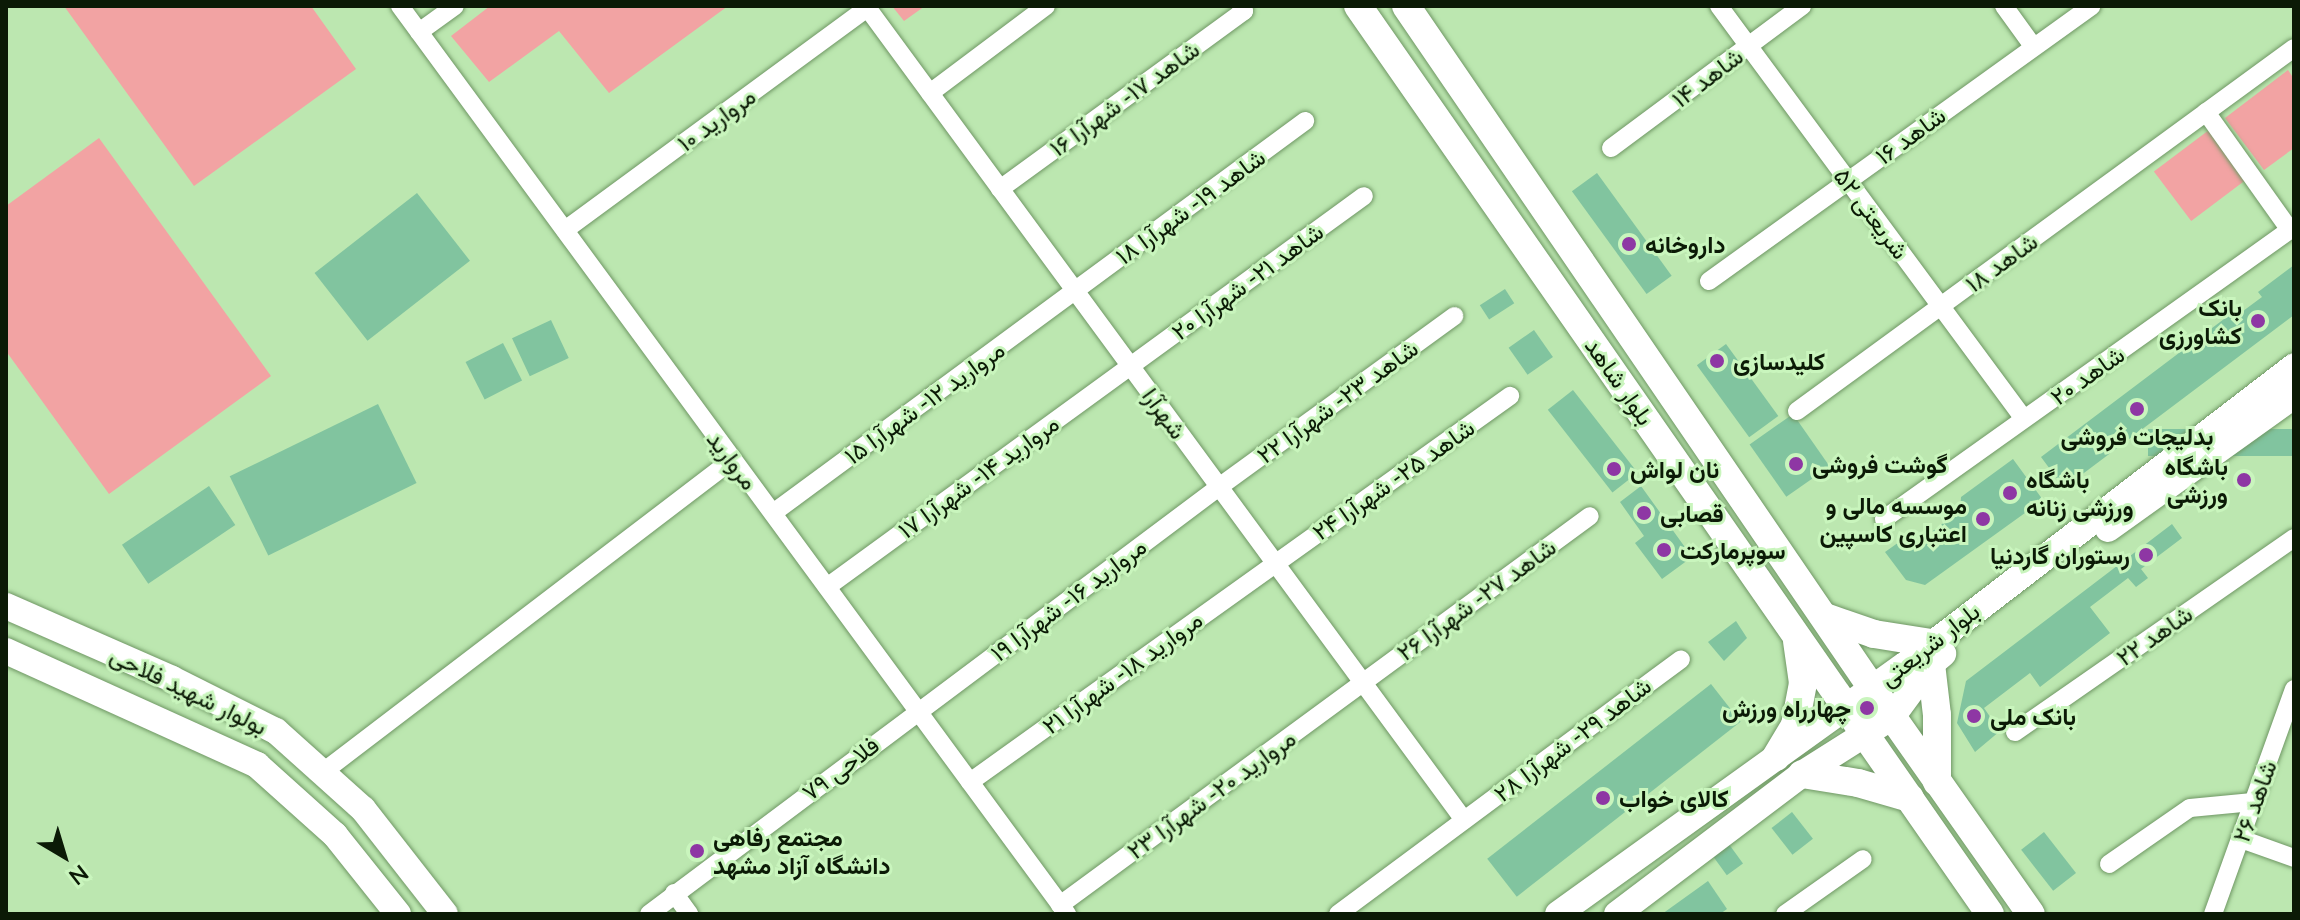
<!DOCTYPE html>
<meta charset="utf-8">
<style>
body{margin:0}
#map{position:relative;width:2300px;height:920px;overflow:hidden;background:#bce7b0;font-family:Lato,Vazirmatn,sans-serif}
div>[style]{position:absolute}
.green>*{inset:0;background:#f2a3a3;transform-origin:0 0}
.building>*{inset:0;background:#81c49f;transform-origin:0 0}
.roads{filter:drop-shadow(0 0 2px #6f9764) drop-shadow(0 0 2px #6f9764)}
.street>*{height:18px;margin:-9px;padding:0 9px;transform-origin:9px;border-radius:9px;background:#fff}
.secondary>*{height:26px;margin:-13px;padding:0 13px;transform-origin:13px;border-radius:13px;background:#fff}
.primary>*{height:28px;margin:-14px;padding:0 14px;transform-origin:14px;border-radius:14px;background:#fff}
.dots>*{width:22px;height:22px;translate:-50% -50%;box-sizing:border-box;border:4px solid #c9f5bd;border-radius:50%}
span{translate:-50% -50%;white-space:nowrap;text-align:center;line-height:1.15;-webkit-text-stroke:6px #c9f5bd;paint-order:stroke}
.street-label{font-size:24px;color:#0b1a06}
.poi-label{font-size:24px;color:#0b1a06;font-weight:700}
.left{translate:0 -50%;text-align:left}
.right{translate:-100% -50%;text-align:right}
.frame{position:absolute;inset:0;border:8px solid #0b1a06;pointer-events:none}
.north{position:absolute;left:24px;top:816px;width:80px;height:80px;-webkit-text-stroke:6px #c9f5bd;paint-order:stroke;rotate:142deg;font-size:22px;font-weight:700;line-height:32px;text-align:center;color:#0b1a06}
.north::after{content:'';display:block;margin:auto;width:28px;height:36px;background:#0b1a06;clip-path:polygon(50% 0,100% 100%,50% 72%,0 100%)}
</style>
<div id="map">
<div class="green">
<div style="clip-path:polygon(64px 6px,311px 6px,356px 69px,194px 186px)"></div>
<div style="clip-path:polygon(490px 6px,728px 6px,609px 93px,559px 31px,489px 82px,451px 36px)"></div>
<div style="clip-path:polygon(892px 6px,925px 6px,904px 21px)"></div>
<div style="clip-path:polygon(2288px 70px,2294px 79px,2294px 148px,2264px 170px,2225px 118px)"></div>
<div style="left:2209px;top:130px;width:62px;height:69px;rotate:53deg"></div>
<div style="clip-path:polygon(99px 138px,271px 376px,109px 494px,6px 351px,6px 206px)"></div>
</div>
<div class="building">
<div style="left:1597px;top:173px;width:127px;height:31px;rotate:54deg"></div>
<div style="left:417px;top:193px;width:86px;height:130px;rotate:52deg"></div>
<div style="clip-path:polygon(2294px 265px,2294px 315px,2064px 488px,2041px 457px,2232px 313px,2235px 317px,2262px 297px,2258px 292px)"></div>
<div style="left:1505px;top:289px;width:17px;height:30px;rotate:57deg"></div>
<div style="left:551px;top:320px;width:42px;height:43px;rotate:65deg"></div>
<div style="left:1534px;top:330px;width:33px;height:31px;rotate:55deg"></div>
<div style="left:503px;top:343px;width:42px;height:42px;rotate:63deg"></div>
<div style="left:1726px;top:344px;width:89px;height:36px;rotate:54deg"></div>
<div style="left:1573px;top:390px;width:105px;height:32px;rotate:52deg"></div>
<div style="left:378px;top:404px;width:88px;height:165px;rotate:64deg"></div>
<div style="left:1793px;top:414px;width:64px;height:53px;rotate:55deg"></div>
<div style="left:2294px;top:429px;width:27px;height:146px;rotate:90deg"></div>
<div style="clip-path:polygon(2013px 459px,2043px 500px,1925px 585px,1906px 580px,1885px 552px,1909px 535px,1915px 544px,1960px 511px,1961px 497px)"></div>
<div style="left:209px;top:486px;width:47px;height:105px;rotate:56deg"></div>
<div style="clip-path:polygon(1641px 486px,1692px 557px,1662px 579px,1635px 543px,1644px 536px,1620px 502px)"></div>
<div style="clip-path:polygon(2172px 524px,2182px 538px,2141px 569px,2148px 578px,2136px 587px,2128px 578px,2090px 607px,2110px 633px,2040px 687px,2030px 673px,1984px 708px,2000px 731px,1975px 752px,1957px 723px,1966px 681px)"></div>
<div style="clip-path:polygon(1736px 621px,1747px 638px,1724px 661px,1708px 642px)"></div>
<div style="left:1711px;top:684px;width:48px;height:284px;rotate:52deg"></div>
<div style="left:1792px;top:812px;width:34px;height:26px;rotate:52deg"></div>
<div style="left:2044px;top:832px;width:52px;height:29px;rotate:52deg"></div>
<div style="left:1723px;top:836px;width:34px;height:20px;rotate:54deg"></div>
<div style="clip-path:polygon(1708px 881px,1727px 909px,1720px 914px,1662px 914px)"></div>
</div>
<div class="roads">
<div class="street">
<div style="left:400px;top:6px;width:1127px;rotate:53.7deg"></div>
<div style="left:866px;top:6px;width:1010px;rotate:53.7deg"></div>
<div style="left:1719px;top:6px;width:513px;rotate:53.55deg"></div>
<div style="left:2004px;top:6px;width:49px;rotate:54.1deg"></div>
<div style="left:419px;top:32px;width:44px;rotate:-35.8deg"></div>
<div style="left:930px;top:93px;width:145px;rotate:-36.9deg"></div>
<div style="left:2206px;top:112px;width:145px;rotate:54.6deg"></div>
<div style="left:1611px;top:148px;width:238px;rotate:-36.6deg"></div>
<div style="left:1000px;top:189px;width:302px;rotate:-36.1deg"></div>
<div style="left:1244px;top:11px;width:6px;rotate:-121deg"></div>
<div style="left:565px;top:230px;width:375px;rotate:-36.3deg"></div>
<div style="left:1709px;top:281px;width:471px;rotate:-35.7deg"></div>
<div style="left:1797px;top:411px;width:615px;rotate:-36.14deg"></div>
<div style="left:773px;top:513px;width:661px;rotate:-36.38deg"></div>
<div style="left:1884px;top:519px;width:503px;rotate:-35.46deg"></div>
<div style="left:827px;top:587px;width:664px;rotate:-36.06deg"></div>
<div style="left:2015px;top:732px;width:340px;rotate:-34.8deg"></div>
<div style="left:323px;top:772px;width:514px;rotate:-37.34deg"></div>
<div style="left:970px;top:782px;width:664px;rotate:-35.56deg"></div>
<div style="left:2241px;top:839px;width:56px;rotate:19.7deg"></div>
<div style="left:2109px;top:864px;width:98px;rotate:-34.7deg"></div>
<div style="left:2190px;top:808px;width:63px;rotate:-5.4deg"></div>
<div style="left:674px;top:893px;width:26px;rotate:54deg"></div>
<div style="left:1060px;top:905px;width:657px;rotate:-36.28deg"></div>
<div style="left:649px;top:914px;width:712px;rotate:-36.84deg"></div>
<div style="left:1219px;top:487px;width:291px;rotate:-36deg"></div>
<div style="left:1338px;top:914px;width:427px;rotate:-36.6deg"></div>
<div style="left:1785px;top:914px;width:95px;rotate:-35.2deg"></div>
<div style="left:2213px;top:914px;width:239px;rotate:-70.2deg"></div>
</div>
<div class="secondary">
<div style="left:2108px;top:529px;width:229px;rotate:-35.6deg"></div>
<div style="left:6px;top:606px;width:181px;rotate:23.7deg"></div>
<div style="left:172px;top:679px;width:116px;rotate:26.6deg"></div>
<div style="left:276px;top:731px;width:117px;rotate:41.9deg"></div>
<div style="left:363px;top:809px;width:133px;rotate:52deg"></div>
<div style="left:6px;top:651px;width:276px;rotate:24.4deg"></div>
<div style="left:257px;top:765px;width:105px;rotate:41.9deg"></div>
<div style="left:335px;top:835px;width:101px;rotate:51.4deg"></div>
<div style="left:1558px;top:914px;width:427px;rotate:-35.7deg"></div>
<div style="left:1905px;top:665px;width:491px;rotate:-37.5deg"></div>
<div style="left:1617px;top:914px;width:232px;rotate:-37.1deg"></div>
<div style="left:1802px;top:774px;width:107px;rotate:-32.3deg"></div>
<div style="left:1892px;top:717px;width:66px;rotate:-53.7deg"></div>
<div style="left:1931px;top:664px;width:16px;rotate:-40deg"></div>
</div>
<div class="primary">
<div style="left:1358px;top:6px;width:1106px;rotate:55.16deg"></div>
<div style="left:1406px;top:6px;width:826px;rotate:55.66deg"></div>
<div style="left:1872px;top:688px;width:276px;rotate:54.9deg"></div>
<div style="left:1825px;top:617px;width:52px;rotate:19.1deg"></div>
<div style="left:1874px;top:634px;width:58px;rotate:9deg"></div>
<div style="left:1931px;top:664px;width:51px;rotate:83.3deg"></div>
<div style="left:1937px;top:715px;width:67px;rotate:90deg"></div>
<div style="left:1776px;top:757px;width:37px;rotate:-59deg"></div>
<div style="left:1795px;top:725px;width:43px;rotate:-79.2deg"></div>
<div style="left:1803px;top:683px;width:42px;rotate:-98.1deg"></div>
<div style="left:1802px;top:774px;width:57px;rotate:9.1deg"></div>
<div style="left:1858px;top:783px;width:54px;rotate:16.1deg"></div>
</div>
</div>
<div class="dots">
<div style="left:1629px;top:244px;background:#8e37a4"></div>
<div style="left:2258px;top:321px;background:#8e37a4"></div>
<div style="left:1717px;top:361px;background:#8e37a4"></div>
<div style="left:2137px;top:409px;background:#8e37a4"></div>
<div style="left:1796px;top:464px;background:#8e37a4"></div>
<div style="left:1614px;top:469px;background:#8e37a4"></div>
<div style="left:2244px;top:480px;background:#8e37a4"></div>
<div style="left:2010px;top:493px;background:#8e37a4"></div>
<div style="left:1644px;top:513px;background:#8e37a4"></div>
<div style="left:1983px;top:519px;background:#8e37a4"></div>
<div style="left:1664px;top:550px;background:#8e37a4"></div>
<div style="left:2146px;top:555px;background:#8e37a4"></div>
<div style="left:1867px;top:708px;background:#8e37a4"></div>
<div style="left:1974px;top:716px;background:#8e37a4"></div>
<div style="left:1603px;top:798px;background:#8e37a4"></div>
<div style="left:697px;top:851px;background:#8e37a4"></div>
</div>
<div class="street-label">
<span style="left:1707px;top:77px;rotate:-37deg">شاهد ۱۴</span>
<span style="left:1124px;top:98px;rotate:-36deg">شاهد ۱۷- شهرآرا ۱۶</span>
<span style="left:716px;top:119px;rotate:-36deg">مروارید ۱۰</span>
<span style="left:1910px;top:135px;rotate:-36deg">شاهد ۱۶</span>
<span style="left:1190px;top:206px;rotate:-36deg">شاهد ۱۹- شهرآرا ۱۸</span>
<span style="left:1872px;top:213px;rotate:53deg">شریعتی ۵۲</span>
<span style="left:2001px;top:262px;rotate:-36deg">شاهد ۱۸</span>
<span style="left:1247px;top:281px;rotate:-36deg">شاهد ۲۱- شهرآرا ۲۰</span>
<span style="left:2087px;top:375px;rotate:-35deg">شاهد ۲۰</span>
<span style="left:1620px;top:381px;rotate:55deg">بلوار شاهد</span>
<span style="left:1337px;top:401px;rotate:-36deg">شاهد ۲۳- شهرآرا ۲۲</span>
<span style="left:924px;top:402px;rotate:-36deg">مروارید ۱۲- شهرآرا ۱۵</span>
<span style="left:1165px;top:413px;rotate:54deg">شهرآرا</span>
<span style="left:733px;top:460px;rotate:53deg">مروارید</span>
<span style="left:978px;top:476px;rotate:-36deg">مروارید ۱۴- شهرآرا ۱۷</span>
<span style="left:1393px;top:479px;rotate:-35deg">شاهد ۲۵- شهرآرا ۲۴</span>
<span style="left:1068px;top:599px;rotate:-37deg">مروارید ۱۶- شهرآرا ۱۹</span>
<span style="left:1476px;top:599px;rotate:-36deg">شاهد ۲۷- شهرآرا ۲۶</span>
<span style="left:2154px;top:635px;rotate:-35deg">شاهد ۲۲</span>
<span style="left:1929px;top:644px;rotate:-38deg">بلوار شریعتی</span>
<span style="left:1122px;top:672px;rotate:-36deg">مروارید ۱۸- شهرآرا ۲۱</span>
<span style="left:189px;top:690px;rotate:26deg">بولوار شهید فلاحی</span>
<span style="left:1572px;top:739px;rotate:-37deg">شاهد ۲۹- شهرآرا ۲۸</span>
<span style="left:840px;top:768px;rotate:-37deg">فلاحی ۷۹</span>
<span style="left:1211px;top:794px;rotate:-36deg">مروارید ۲۰- شهرآرا ۲۳</span>
<span style="left:2254px;top:801px;rotate:-70deg">شاهد ۲۶</span>
</div>
<div class="poi-label">
<span class="left" style="left:1645px;top:244px">داروخانه</span>
<span class="right" style="left:2242px;top:321px">بانک<br>کشاورزی</span>
<span class="left" style="left:1733px;top:361px">کلیدسازی</span>
<span style="left:2137px;top:436px">بدلیجات فروشی</span>
<span class="left" style="left:1812px;top:464px">گوشت فروشی</span>
<span class="right" style="left:2228px;top:480px">باشگاه<br>ورزشی</span>
<span class="left" style="left:1630px;top:469px">نان لواش</span>
<span class="left" style="left:2026px;top:493px">باشگاه<br>ورزشی زنانه</span>
<span class="right" style="left:1967px;top:519px">موسسه مالی و<br>اعتباری کاسپین</span>
<span class="left" style="left:1660px;top:513px">قصابی</span>
<span class="left" style="left:1680px;top:550px">سوپرمارکت</span>
<span class="right" style="left:2130px;top:555px">رستوران گاردنیا</span>
<span class="right" style="left:1851px;top:708px">چهارراه ورزش</span>
<span class="left" style="left:1990px;top:716px">بانک ملی</span>
<span class="left" style="left:1619px;top:798px">کالای خواب</span>
<span class="left" style="left:713px;top:851px">مجتمع رفاهی<br>دانشگاه آزاد مشهد</span>
</div>
<div class="frame"></div>
<div class="north">N</div>
</div>
